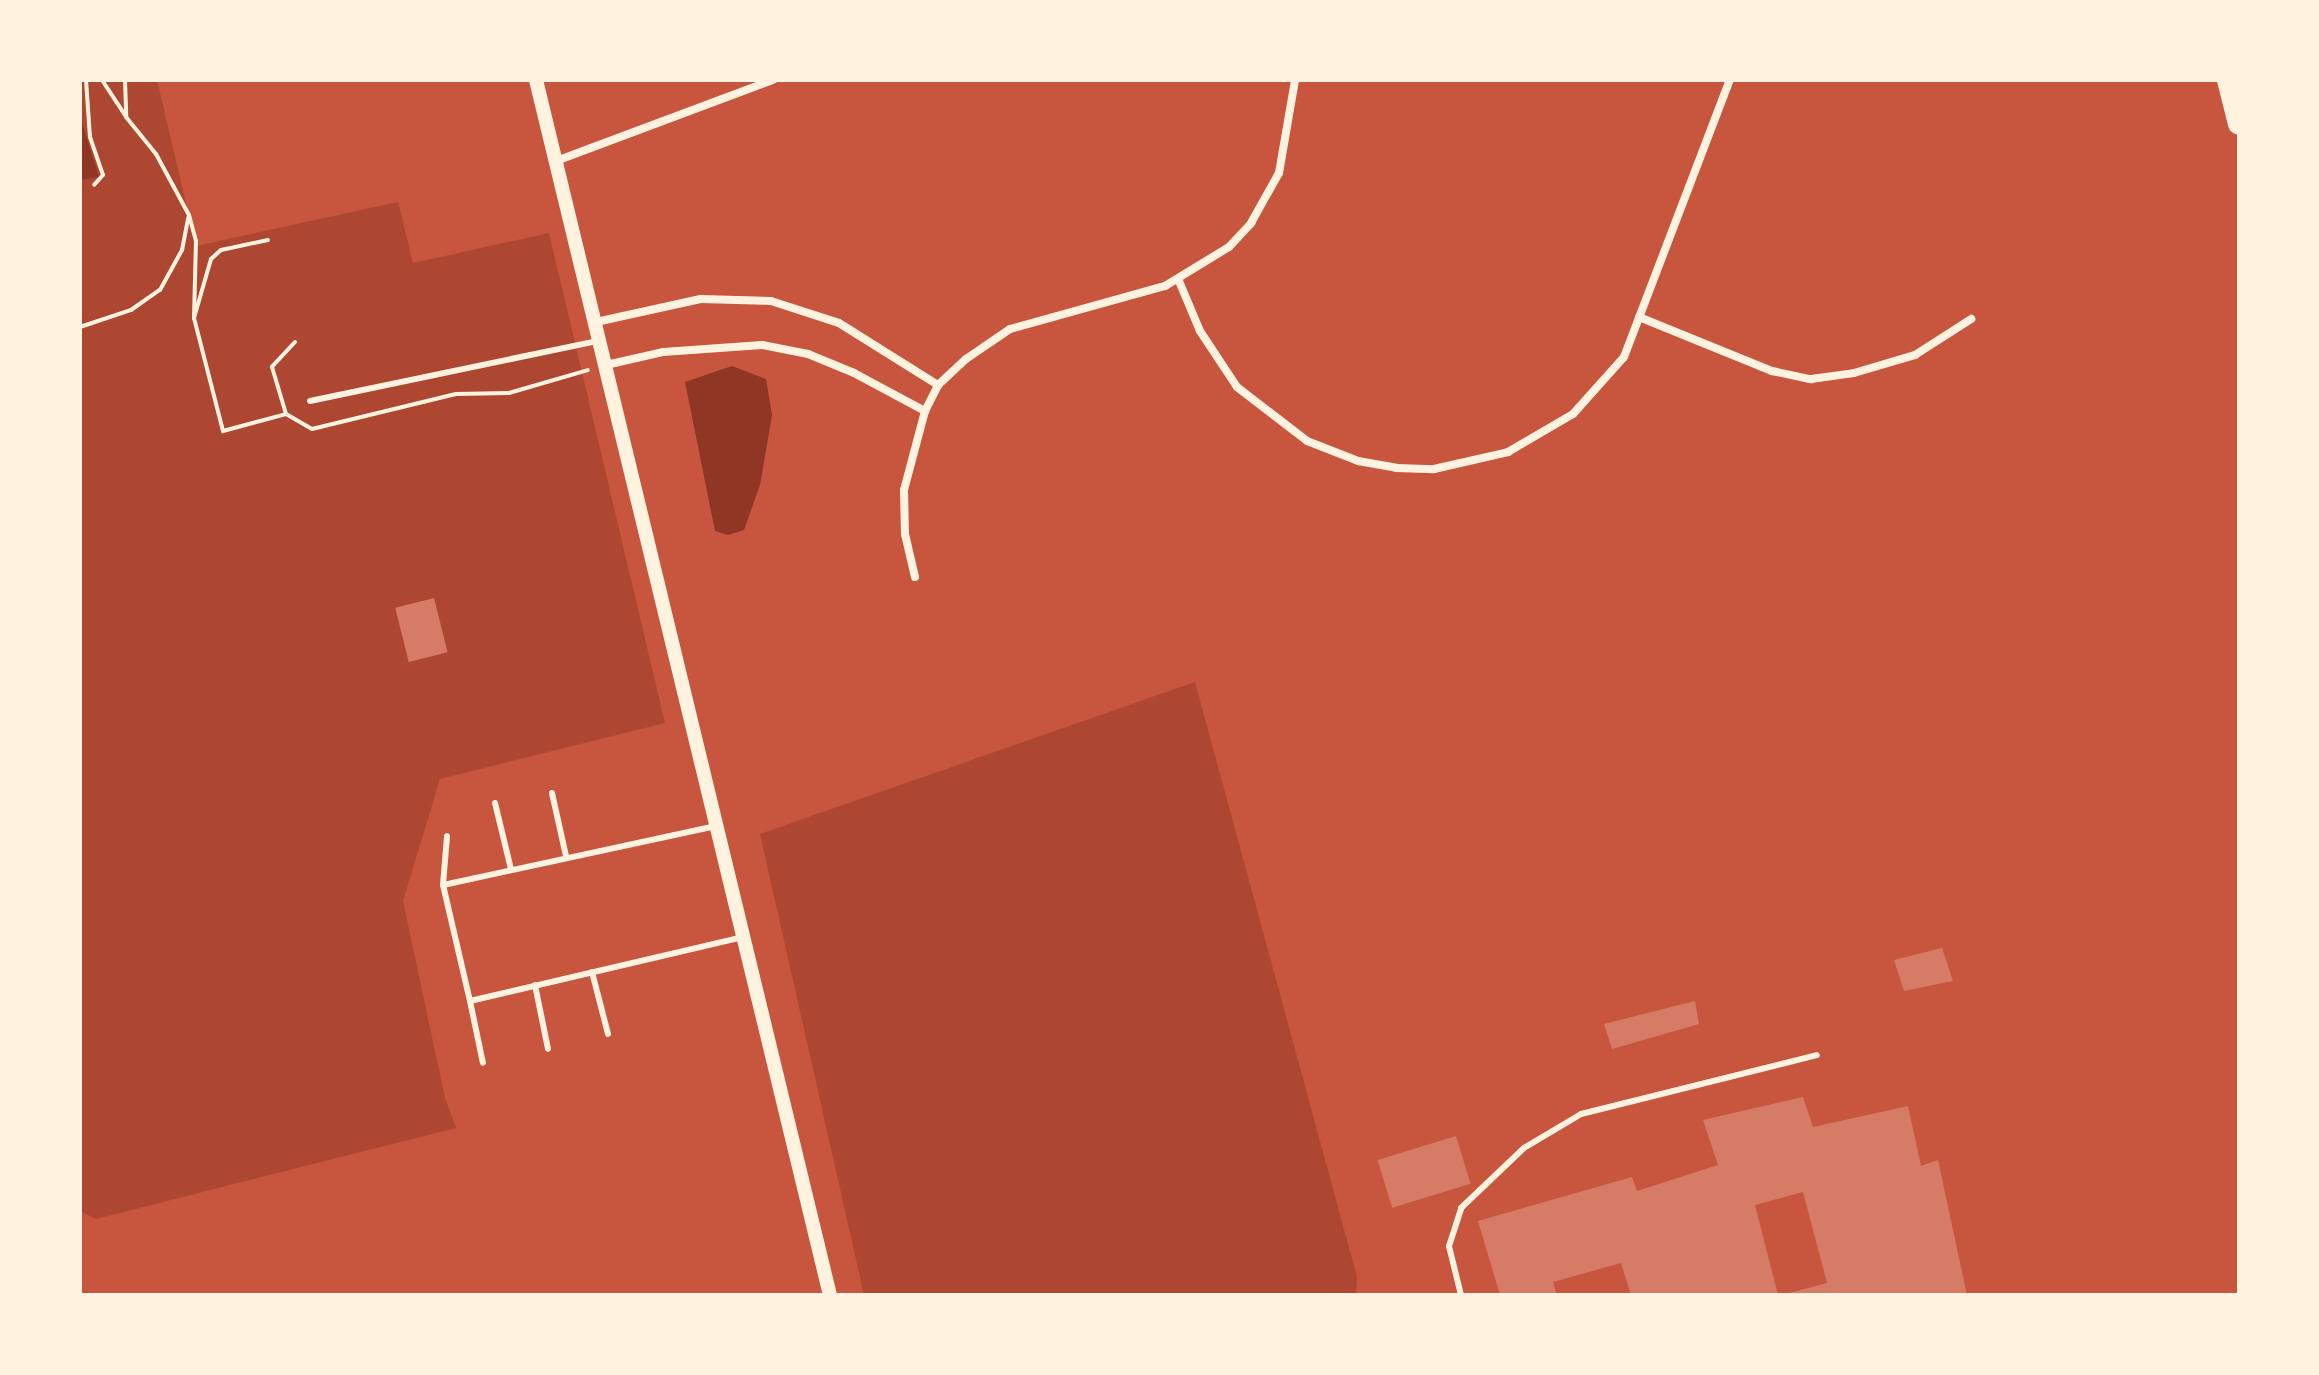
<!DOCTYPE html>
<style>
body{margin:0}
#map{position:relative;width:2319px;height:1375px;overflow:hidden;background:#c8553d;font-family:"DejaVu Sans",sans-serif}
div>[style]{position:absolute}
.green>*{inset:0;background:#ae4732}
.water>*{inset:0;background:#8f3625}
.building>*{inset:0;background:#d67c66;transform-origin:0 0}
.path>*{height:4px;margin:-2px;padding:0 2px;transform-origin:2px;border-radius:2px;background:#fff3e0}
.service>*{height:6px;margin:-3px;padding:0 3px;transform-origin:3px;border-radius:3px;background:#fff3e0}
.minor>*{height:8px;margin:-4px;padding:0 4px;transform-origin:4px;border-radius:4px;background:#fff3e0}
.tertiary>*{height:14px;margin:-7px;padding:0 7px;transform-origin:7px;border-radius:7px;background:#fff3e0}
.motorway>*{height:22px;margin:-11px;padding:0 11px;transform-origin:11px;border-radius:11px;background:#fff3e0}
span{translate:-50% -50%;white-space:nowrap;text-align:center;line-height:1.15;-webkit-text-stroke:6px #fff3e0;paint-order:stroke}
.frame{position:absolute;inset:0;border:82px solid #fff3e0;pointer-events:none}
</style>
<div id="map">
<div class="green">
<div style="clip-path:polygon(80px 80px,157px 80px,196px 246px,398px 202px,413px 263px,549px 233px,665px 723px,440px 779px,403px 901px,445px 1098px,456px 1128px,96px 1219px,80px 1211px)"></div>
<div style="clip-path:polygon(1195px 682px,1357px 1277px,1356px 1295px,864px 1295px,760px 834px)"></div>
</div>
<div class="water">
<div style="clip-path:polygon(80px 116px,99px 177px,80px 180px)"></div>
<div style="clip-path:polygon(732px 366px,766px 379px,772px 415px,760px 485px,744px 530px,728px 535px,715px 531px,685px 382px)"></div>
</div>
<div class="building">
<div style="left:434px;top:598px;width:56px;height:40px;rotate:76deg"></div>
<div style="clip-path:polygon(1942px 948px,1953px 981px,1904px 991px,1894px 960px)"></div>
<div style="clip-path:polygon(1695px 1001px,1699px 1024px,1612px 1049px,1604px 1024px)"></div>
<div style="clip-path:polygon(1803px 1097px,1813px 1127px,1908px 1106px,1921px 1166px,1938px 1160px,1967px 1295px,1782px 1295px,1827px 1283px,1803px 1192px,1755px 1205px,1778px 1295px,1631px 1295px,1621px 1263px,1553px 1282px,1557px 1295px,1500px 1295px,1478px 1221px,1632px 1177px,1637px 1191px,1718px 1165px,1703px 1120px)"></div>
<div style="left:1456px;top:1136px;width:50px;height:82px;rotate:73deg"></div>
</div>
<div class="path">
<div style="left:86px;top:80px;width:57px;rotate:86deg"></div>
<div style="left:90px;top:137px;width:40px;rotate:71.1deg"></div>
<div style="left:103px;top:175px;width:13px;rotate:132deg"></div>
<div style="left:102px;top:80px;width:42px;rotate:56.7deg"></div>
<div style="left:125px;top:80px;width:37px;rotate:88deg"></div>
<div style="left:126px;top:117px;width:48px;rotate:51deg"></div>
<div style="left:156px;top:154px;width:69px;rotate:61.6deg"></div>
<div style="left:189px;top:215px;width:27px;rotate:75deg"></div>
<div style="left:196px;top:241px;width:77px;rotate:91.5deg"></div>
<div style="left:194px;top:318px;width:61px;rotate:-73.9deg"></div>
<div style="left:211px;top:259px;width:13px;rotate:-42deg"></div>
<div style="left:221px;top:250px;width:48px;rotate:-12deg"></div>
<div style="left:194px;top:318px;width:117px;rotate:75.6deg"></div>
<div style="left:223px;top:431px;width:65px;rotate:-15.1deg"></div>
<div style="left:80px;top:327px;width:54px;rotate:-18.4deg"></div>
<div style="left:131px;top:310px;width:35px;rotate:-35deg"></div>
<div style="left:160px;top:290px;width:46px;rotate:-61.2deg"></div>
<div style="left:182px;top:250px;width:33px;rotate:-79deg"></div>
<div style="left:295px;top:342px;width:34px;rotate:133deg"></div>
<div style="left:272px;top:367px;width:49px;rotate:73.4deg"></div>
<div style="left:286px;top:414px;width:30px;rotate:30deg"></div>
<div style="left:312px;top:429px;width:148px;rotate:-13.7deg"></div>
<div style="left:456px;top:394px;width:53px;rotate:-1.1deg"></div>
<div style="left:509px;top:393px;width:82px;rotate:-16.2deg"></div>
</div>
<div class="service">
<div style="left:310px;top:401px;width:293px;rotate:-11.8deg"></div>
<div style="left:552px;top:793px;width:65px;rotate:77.5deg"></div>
<div style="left:495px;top:803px;width:68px;rotate:76.4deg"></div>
<div style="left:716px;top:826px;width:279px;rotate:167.8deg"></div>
<div style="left:443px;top:885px;width:119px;rotate:76.9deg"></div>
<div style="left:470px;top:1001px;width:280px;rotate:-13.2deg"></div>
<div style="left:443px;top:885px;width:49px;rotate:-85.3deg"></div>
<div style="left:592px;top:972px;width:64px;rotate:75.5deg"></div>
<div style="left:535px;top:985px;width:65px;rotate:78.5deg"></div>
<div style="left:470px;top:1001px;width:63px;rotate:78.2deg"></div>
<div style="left:1461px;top:1295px;width:50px;rotate:-103.8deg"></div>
<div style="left:1449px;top:1246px;width:40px;rotate:-72deg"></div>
<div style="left:1461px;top:1208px;width:87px;rotate:-43.6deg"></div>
<div style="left:1524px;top:1148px;width:66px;rotate:-30.8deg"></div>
<div style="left:1581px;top:1114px;width:243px;rotate:-14deg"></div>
</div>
<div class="minor">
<div style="left:556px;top:161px;width:232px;rotate:-20.5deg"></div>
<div style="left:1179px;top:281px;width:54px;rotate:67.2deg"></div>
<div style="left:1200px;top:331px;width:67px;rotate:56.5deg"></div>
<div style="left:1237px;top:387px;width:88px;rotate:37.6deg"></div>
<div style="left:1307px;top:441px;width:55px;rotate:21.4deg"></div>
<div style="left:1358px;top:461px;width:39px;rotate:10deg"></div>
<div style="left:1396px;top:468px;width:38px;rotate:2deg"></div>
<div style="left:1434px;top:469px;width:76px;rotate:-12.9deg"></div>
<div style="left:1508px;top:452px;width:75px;rotate:-30.3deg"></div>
<div style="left:1573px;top:414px;width:76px;rotate:-48.2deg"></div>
<div style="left:1624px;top:357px;width:297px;rotate:-69.1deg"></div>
<div style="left:1639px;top:317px;width:144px;rotate:22.1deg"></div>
<div style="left:1772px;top:371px;width:40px;rotate:12deg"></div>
<div style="left:1811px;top:379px;width:43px;rotate:-7.9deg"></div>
<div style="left:1854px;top:373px;width:64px;rotate:-16.4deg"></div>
<div style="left:1915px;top:355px;width:67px;rotate:-32.7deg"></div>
<div style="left:596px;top:322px;width:107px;rotate:-12.4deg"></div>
<div style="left:701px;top:299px;width:70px;rotate:1.6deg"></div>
<div style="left:771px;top:301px;width:71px;rotate:17.9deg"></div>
<div style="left:839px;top:323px;width:117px;rotate:32.1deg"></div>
<div style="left:606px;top:365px;width:58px;rotate:-12.8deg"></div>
<div style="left:663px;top:352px;width:99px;rotate:-4deg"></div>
<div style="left:762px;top:345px;width:47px;rotate:11.1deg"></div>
<div style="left:808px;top:354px;width:50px;rotate:22.4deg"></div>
<div style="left:854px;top:373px;width:81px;rotate:28.2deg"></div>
<div style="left:915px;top:577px;width:44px;rotate:-103.1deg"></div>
<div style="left:905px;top:534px;width:44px;rotate:-91.3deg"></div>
<div style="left:904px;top:490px;width:82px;rotate:-75.1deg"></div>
<div style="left:925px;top:411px;width:29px;rotate:-63deg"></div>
<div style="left:938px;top:385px;width:38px;rotate:-43deg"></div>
<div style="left:966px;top:359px;width:53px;rotate:-34.3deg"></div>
<div style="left:1010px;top:329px;width:161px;rotate:-15.5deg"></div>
<div style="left:1165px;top:286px;width:75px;rotate:-31.4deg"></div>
<div style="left:1229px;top:247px;width:33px;rotate:-47deg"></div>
<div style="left:1251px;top:223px;width:57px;rotate:-60.8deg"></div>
<div style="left:1279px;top:173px;width:94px;rotate:-80.2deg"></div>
</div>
<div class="tertiary">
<div style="left:536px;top:80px;width:1250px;rotate:76.4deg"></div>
</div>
<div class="motorway">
<div style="left:2228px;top:80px;width:45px;rotate:76deg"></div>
</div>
<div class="frame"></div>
</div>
